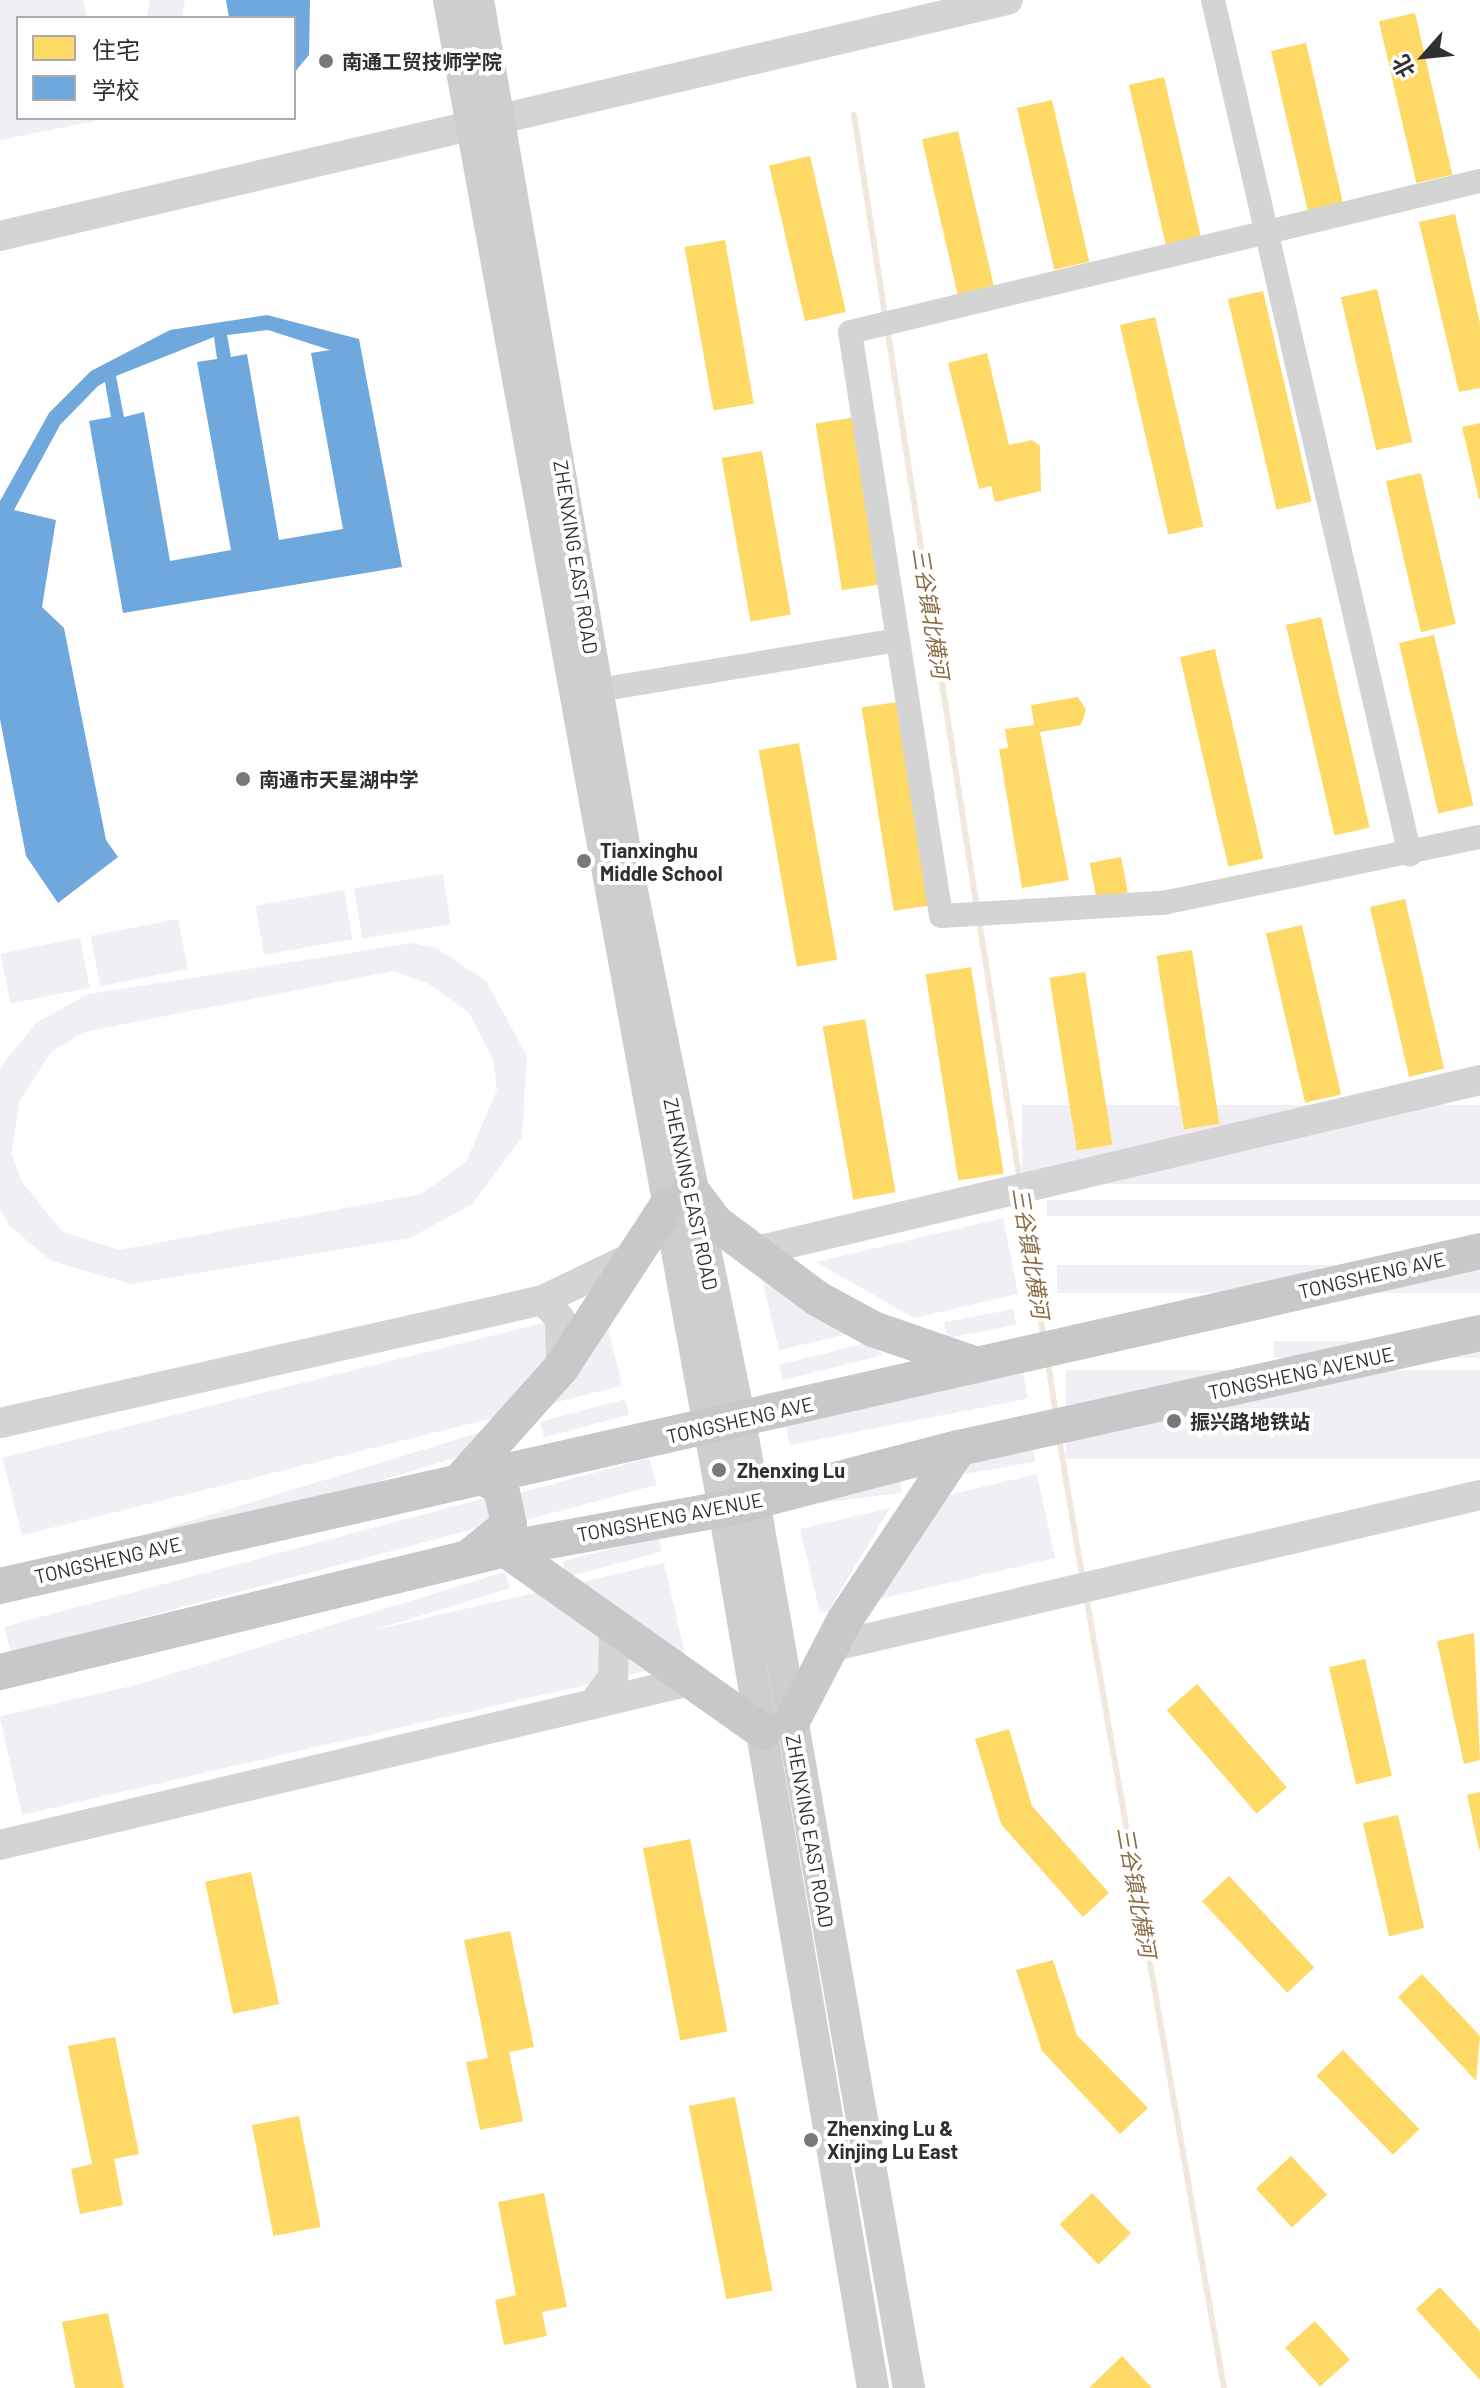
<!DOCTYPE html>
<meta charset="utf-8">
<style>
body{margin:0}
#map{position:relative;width:1480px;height:2388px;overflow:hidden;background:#fff;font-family:Barlow,"Noto Sans SC",sans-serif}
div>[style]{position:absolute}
.green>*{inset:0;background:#f2eef5;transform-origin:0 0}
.homes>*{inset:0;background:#ffd966;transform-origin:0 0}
.schools>*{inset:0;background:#6fa8dc}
.stream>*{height:6px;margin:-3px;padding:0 3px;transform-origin:3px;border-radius:3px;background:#f0e8dd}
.minor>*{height:24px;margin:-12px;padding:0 12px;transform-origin:12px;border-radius:12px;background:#d4d4d4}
.tertiary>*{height:30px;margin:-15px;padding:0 15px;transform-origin:15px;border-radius:15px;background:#d4d4d4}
.secondary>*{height:32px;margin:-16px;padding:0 16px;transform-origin:16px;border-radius:16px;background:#cecece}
.primary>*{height:36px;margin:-18px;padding:0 18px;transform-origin:18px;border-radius:18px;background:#c8c8c8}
.dots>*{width:22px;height:22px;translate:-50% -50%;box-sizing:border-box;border:4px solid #fff;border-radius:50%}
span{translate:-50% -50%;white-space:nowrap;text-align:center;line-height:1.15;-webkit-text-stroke:8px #fff;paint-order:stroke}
.poi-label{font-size:20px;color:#303030;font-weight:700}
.left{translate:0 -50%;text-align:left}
.street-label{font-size:20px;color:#303030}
.water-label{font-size:22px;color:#8b6e45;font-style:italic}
.legend{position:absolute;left:16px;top:16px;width:280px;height:104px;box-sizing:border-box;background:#fff;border:2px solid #acacac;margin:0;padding:10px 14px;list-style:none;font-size:24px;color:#303030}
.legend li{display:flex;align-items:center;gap:16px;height:40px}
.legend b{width:40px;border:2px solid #acacac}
.north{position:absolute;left:1384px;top:16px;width:80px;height:80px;-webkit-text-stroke:6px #fff;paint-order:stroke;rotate:243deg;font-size:22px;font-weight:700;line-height:32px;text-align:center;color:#303030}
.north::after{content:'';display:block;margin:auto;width:28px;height:36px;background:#303030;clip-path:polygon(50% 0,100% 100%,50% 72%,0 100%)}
</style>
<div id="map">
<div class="green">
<div style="clip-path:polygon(0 0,83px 0,87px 18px,18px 18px,18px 118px,110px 118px,0 140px)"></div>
<div style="clip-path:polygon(150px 0,185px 0,182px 18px,146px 18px)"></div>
<div style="left:443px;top:874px;width:51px;height:90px;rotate:81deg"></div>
<div style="left:344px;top:890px;width:50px;height:90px;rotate:80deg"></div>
<div style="left:178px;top:919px;width:51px;height:89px;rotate:79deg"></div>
<div style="left:80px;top:938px;width:51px;height:81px;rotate:79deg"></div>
<div style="clip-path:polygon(evenodd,412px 943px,436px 948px,486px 981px,527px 1056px,522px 1137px,472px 1204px,410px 1238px,131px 1284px,51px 1261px,9px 1225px,0 1209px,0 1067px,37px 1022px,89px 994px,412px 943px,394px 971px,429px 984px,469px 1013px,493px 1059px,497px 1090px,466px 1162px,421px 1194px,119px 1250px,63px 1232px,21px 1181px,12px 1153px,19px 1102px,51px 1052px,84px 1032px,394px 971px)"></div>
<div style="left:1480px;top:1105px;width:79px;height:458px;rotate:90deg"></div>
<div style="left:1480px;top:1200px;width:16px;height:433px;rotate:90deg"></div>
<div style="clip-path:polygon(1003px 1218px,1018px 1294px,914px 1318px,816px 1262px)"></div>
<div style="left:1480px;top:1265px;width:28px;height:423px;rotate:90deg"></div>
<div style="clip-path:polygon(761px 1275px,857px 1332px,779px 1350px)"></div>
<div style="left:603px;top:1308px;width:80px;height:619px;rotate:76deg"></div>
<div style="left:1013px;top:1309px;width:16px;height:70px;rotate:79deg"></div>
<div style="left:878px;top:1340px;width:16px;height:102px;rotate:76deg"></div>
<div style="left:1480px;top:1341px;width:17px;height:206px;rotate:90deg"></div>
<div style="left:1480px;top:1370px;width:89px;height:414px;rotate:90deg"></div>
<div style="left:1023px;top:1373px;width:26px;height:243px;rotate:79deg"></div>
<div style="left:625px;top:1399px;width:16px;height:88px;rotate:75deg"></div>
<div style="left:1213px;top:1403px;width:17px;height:137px;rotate:73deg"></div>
<div style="left:478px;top:1433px;width:17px;height:491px;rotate:73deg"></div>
<div style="left:1032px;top:1445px;width:17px;height:70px;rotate:80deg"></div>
<div style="left:649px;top:1458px;width:28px;height:136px;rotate:75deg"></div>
<div style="clip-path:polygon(1037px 1474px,1055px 1558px,875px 1600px,936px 1498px)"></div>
<div style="left:900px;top:1477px;width:16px;height:92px;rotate:83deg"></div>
<div style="left:492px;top:1496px;width:27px;height:505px;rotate:75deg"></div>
<div style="clip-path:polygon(890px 1508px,828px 1611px,820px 1613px,800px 1529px)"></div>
<div style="left:658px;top:1536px;width:16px;height:99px;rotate:75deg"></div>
<div style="left:664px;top:1563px;width:101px;height:682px;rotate:77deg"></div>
<div style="left:505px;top:1572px;width:17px;height:519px;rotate:73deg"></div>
</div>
<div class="homes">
<div style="left:1415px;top:13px;width:166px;height:37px;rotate:77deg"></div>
<div style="left:1306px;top:43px;width:166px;height:36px;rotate:77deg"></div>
<div style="left:1164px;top:77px;width:166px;height:36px;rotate:77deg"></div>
<div style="left:1052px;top:100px;width:166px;height:36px;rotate:77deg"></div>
<div style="left:958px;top:131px;width:166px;height:37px;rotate:77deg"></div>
<div style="left:810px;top:156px;width:160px;height:42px;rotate:77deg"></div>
<div style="clip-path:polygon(1455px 214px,1480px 323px,1480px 388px,1459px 392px,1419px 222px)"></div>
<div style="left:725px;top:240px;width:166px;height:41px;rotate:80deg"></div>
<div style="left:1377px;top:289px;width:157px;height:37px;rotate:77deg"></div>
<div style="left:1263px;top:291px;width:216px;height:36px;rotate:77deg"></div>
<div style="left:1155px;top:317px;width:215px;height:36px;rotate:77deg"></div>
<div style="clip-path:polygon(987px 353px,1009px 445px,1032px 440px,1040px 446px,1041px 491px,995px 502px,991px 486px,979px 489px,948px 363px)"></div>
<div style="left:856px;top:417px;width:169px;height:41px;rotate:81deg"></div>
<div style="clip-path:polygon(1480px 423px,1480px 499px,1479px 499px,1462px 427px)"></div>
<div style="left:762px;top:451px;width:166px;height:41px;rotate:80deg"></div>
<div style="left:1421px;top:473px;width:155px;height:36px;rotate:77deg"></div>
<div style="left:1321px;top:617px;width:216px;height:36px;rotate:77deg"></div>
<div style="left:1434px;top:635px;width:175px;height:36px;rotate:77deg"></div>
<div style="left:1215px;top:649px;width:215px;height:36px;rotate:77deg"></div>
<div style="clip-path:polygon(1078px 697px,1086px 710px,1081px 725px,1040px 732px,1069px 880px,1022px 888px,999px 749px,1008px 748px,1005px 729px,1034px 725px,1031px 705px)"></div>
<div style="left:903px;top:701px;width:206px;height:42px;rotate:81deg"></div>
<div style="left:799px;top:743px;width:220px;height:41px;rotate:80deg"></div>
<div style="left:1121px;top:857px;width:36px;height:32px;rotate:79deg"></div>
<div style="left:1405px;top:899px;width:174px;height:36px;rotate:77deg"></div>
<div style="left:1302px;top:925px;width:174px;height:37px;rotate:77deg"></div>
<div style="left:1192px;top:950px;width:176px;height:36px;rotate:81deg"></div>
<div style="left:971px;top:967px;width:209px;height:46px;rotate:81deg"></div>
<div style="left:1085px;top:972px;width:175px;height:36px;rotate:81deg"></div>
<div style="left:865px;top:1019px;width:176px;height:43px;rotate:80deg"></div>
<div style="clip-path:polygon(1474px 1633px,1480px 1760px,1464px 1764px,1437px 1641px)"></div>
<div style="left:1365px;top:1659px;width:120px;height:37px;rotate:77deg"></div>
<div style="left:1197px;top:1684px;width:137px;height:40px;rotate:49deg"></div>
<div style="clip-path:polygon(1009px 1729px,1032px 1806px,1109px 1893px,1083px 1917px,1001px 1824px,975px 1739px)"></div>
<div style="clip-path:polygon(1480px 1792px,1480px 1849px,1479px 1849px,1467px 1795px)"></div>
<div style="left:1398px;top:1815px;width:116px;height:36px;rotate:77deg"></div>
<div style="left:690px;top:1839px;width:196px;height:48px;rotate:79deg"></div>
<div style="left:251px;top:1872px;width:135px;height:47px;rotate:78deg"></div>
<div style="left:1229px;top:1876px;width:125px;height:37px;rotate:47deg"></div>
<div style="clip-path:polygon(510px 1931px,534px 2047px,509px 2052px,523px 2121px,480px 2130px,466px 2062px,488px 2058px,464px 1940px)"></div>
<div style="clip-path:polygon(1053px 1960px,1077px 2035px,1148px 2108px,1120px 2134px,1042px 2051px,1016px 1970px)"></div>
<div style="clip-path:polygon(1422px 1974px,1480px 2036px,1476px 2081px,1398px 1997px)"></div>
<div style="clip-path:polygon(115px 2037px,139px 2154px,114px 2159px,123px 2205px,80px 2214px,71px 2169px,92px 2164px,68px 2046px)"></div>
<div style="left:1343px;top:2050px;width:110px;height:37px;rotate:46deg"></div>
<div style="left:735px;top:2097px;width:197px;height:47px;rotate:79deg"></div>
<div style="left:299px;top:2116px;width:113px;height:48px;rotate:79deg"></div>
<div style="left:1291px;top:2156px;width:53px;height:48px;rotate:47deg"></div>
<div style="clip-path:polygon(544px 2193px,567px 2307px,542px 2312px,547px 2336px,504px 2345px,495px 2300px,516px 2295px,498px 2202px)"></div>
<div style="left:1092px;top:2193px;width:56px;height:45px;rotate:46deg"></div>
<div style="clip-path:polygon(1440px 2287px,1480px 2331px,1480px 2380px,1416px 2309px)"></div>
<div style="clip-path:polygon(108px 2313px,124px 2388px,75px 2388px,62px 2322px)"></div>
<div style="left:1315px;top:2321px;width:52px;height:40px;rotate:48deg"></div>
<div style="clip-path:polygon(1122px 2356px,1152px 2388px,1089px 2388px)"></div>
</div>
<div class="schools">
<div style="clip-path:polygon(226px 0,310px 0,309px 55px,294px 73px,294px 18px,229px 18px)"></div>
<div style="clip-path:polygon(evenodd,267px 315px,359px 339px,402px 567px,123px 613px,89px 421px,111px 417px,105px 382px,98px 386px,60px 425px,14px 510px,56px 520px,42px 607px,64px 628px,106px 840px,118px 857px,58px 903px,26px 856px,0 719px,0 501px,49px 413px,91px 371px,170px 330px,267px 315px,268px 330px,330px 350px,311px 353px,343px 529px,279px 540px,247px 354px,231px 357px,227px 335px,268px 330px,267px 315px,214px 337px,217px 359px,197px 362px,231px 550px,170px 561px,144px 412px,124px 417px,116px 376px,214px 337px)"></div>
</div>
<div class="stream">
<div style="left:854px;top:115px;width:203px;rotate:81.2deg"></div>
<div style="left:887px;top:327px;width:589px;rotate:81.21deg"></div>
<div style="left:979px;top:920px;width:265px;rotate:81.1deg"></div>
<div style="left:1022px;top:1197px;width:145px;rotate:81.3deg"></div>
<div style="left:1048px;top:1363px;width:53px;rotate:81.3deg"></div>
<div style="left:1059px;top:1438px;width:145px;rotate:80.5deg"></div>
<div style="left:1086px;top:1596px;width:804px;rotate:80.12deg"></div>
</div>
<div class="minor">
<div style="left:1213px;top:0;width:877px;rotate:77.02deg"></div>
<div style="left:1480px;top:181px;width:648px;rotate:166.52deg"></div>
<div style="left:850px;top:332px;width:591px;rotate:81.14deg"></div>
<div style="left:941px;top:916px;width:222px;rotate:-3.4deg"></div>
<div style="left:1163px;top:903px;width:324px;rotate:-11.8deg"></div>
<div style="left:581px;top:693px;width:321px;rotate:-9.5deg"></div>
</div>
<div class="tertiary">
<div style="left:0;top:236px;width:1035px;rotate:-13.18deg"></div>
<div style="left:752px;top:1252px;width:748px;rotate:-13.29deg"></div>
<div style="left:543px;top:1300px;width:25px;rotate:48deg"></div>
<div style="left:560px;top:1319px;width:49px;rotate:88.8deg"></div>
<div style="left:0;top:1423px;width:557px;rotate:-12.76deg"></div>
<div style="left:543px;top:1300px;width:103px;rotate:-25.8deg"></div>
<div style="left:830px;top:1647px;width:668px;rotate:-13.16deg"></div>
<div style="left:593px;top:1704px;width:34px;rotate:-53deg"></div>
<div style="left:613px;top:1677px;width:45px;rotate:-88.7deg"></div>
<div style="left:0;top:1845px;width:705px;rotate:-13.37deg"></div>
</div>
<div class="secondary">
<div style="left:449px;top:0;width:1534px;rotate:79.67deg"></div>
<div style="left:724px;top:1509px;width:892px;rotate:80.38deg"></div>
<div style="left:478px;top:0;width:909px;rotate:80.19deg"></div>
<div style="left:633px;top:896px;width:535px;rotate:78.46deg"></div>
<div style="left:740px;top:1420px;width:983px;rotate:80.1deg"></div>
</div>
<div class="primary">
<div style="left:690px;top:1189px;width:43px;rotate:52.6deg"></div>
<div style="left:716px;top:1223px;width:127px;rotate:36.7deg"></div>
<div style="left:818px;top:1299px;width:63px;rotate:28.6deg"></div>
<div style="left:873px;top:1329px;width:107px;rotate:19.1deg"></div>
<div style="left:459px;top:1482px;width:153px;rotate:-48.2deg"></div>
<div style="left:561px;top:1368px;width:194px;rotate:-56.8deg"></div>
<div style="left:505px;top:1549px;width:316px;rotate:35.3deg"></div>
<div style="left:474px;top:1553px;width:45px;rotate:-38.7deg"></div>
<div style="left:509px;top:1525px;width:40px;rotate:-102deg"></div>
<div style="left:501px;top:1486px;width:22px;rotate:-156deg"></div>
<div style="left:0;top:1586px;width:1517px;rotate:-12.75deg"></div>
<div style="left:0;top:1672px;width:520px;rotate:-13.69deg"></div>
<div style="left:505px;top:1549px;width:223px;rotate:-10.4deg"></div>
<div style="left:724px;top:1509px;width:243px;rotate:-14.6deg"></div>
<div style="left:959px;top:1448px;width:534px;rotate:-12.45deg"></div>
<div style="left:791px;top:1723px;width:115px;rotate:-62.5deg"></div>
<div style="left:844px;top:1621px;width:208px;rotate:-56.4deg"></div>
</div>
<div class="dots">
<div style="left:326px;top:61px;background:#787878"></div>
<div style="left:243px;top:779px;background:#787878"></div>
<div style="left:584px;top:861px;background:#787878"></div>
<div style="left:1174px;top:1421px;background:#787878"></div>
<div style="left:719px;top:1470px;background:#787878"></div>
<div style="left:811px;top:2140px;background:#787878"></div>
</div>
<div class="poi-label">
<span class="left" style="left:342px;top:61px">南通工贸技师学院</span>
<span class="left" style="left:259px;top:779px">南通市天星湖中学</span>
<span class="left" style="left:600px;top:862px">Tianxinghu<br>Middle School</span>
<span class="left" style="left:1190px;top:1421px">振兴路地铁站</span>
<span class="left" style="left:737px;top:1470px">Zhenxing Lu</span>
<span class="left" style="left:827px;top:2140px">Zhenxing Lu &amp;<br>Xinjing Lu East</span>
</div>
<div class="street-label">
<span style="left:576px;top:557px;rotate:81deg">ZHENXING EAST ROAD</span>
<span style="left:691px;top:1194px;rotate:78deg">ZHENXING EAST ROAD</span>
<span style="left:1372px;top:1275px;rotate:-13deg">TONGSHENG AVE</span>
<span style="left:1301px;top:1373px;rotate:-12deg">TONGSHENG AVENUE</span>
<span style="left:740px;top:1420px;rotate:-13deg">TONGSHENG AVE</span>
<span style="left:670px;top:1517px;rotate:-11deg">TONGSHENG AVENUE</span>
<span style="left:108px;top:1560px;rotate:-13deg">TONGSHENG AVE</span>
<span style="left:810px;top:1831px;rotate:80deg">ZHENXING EAST ROAD</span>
</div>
<div class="water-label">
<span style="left:931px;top:613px;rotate:81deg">三谷镇北横河</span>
<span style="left:1031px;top:1253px;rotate:81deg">三谷镇北横河</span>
<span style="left:1137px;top:1892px;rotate:80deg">三谷镇北横河</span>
</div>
<ul class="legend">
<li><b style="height:22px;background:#ffd966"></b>住宅</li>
<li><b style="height:22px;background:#6fa8dc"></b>学校</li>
</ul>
<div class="north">北</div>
</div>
